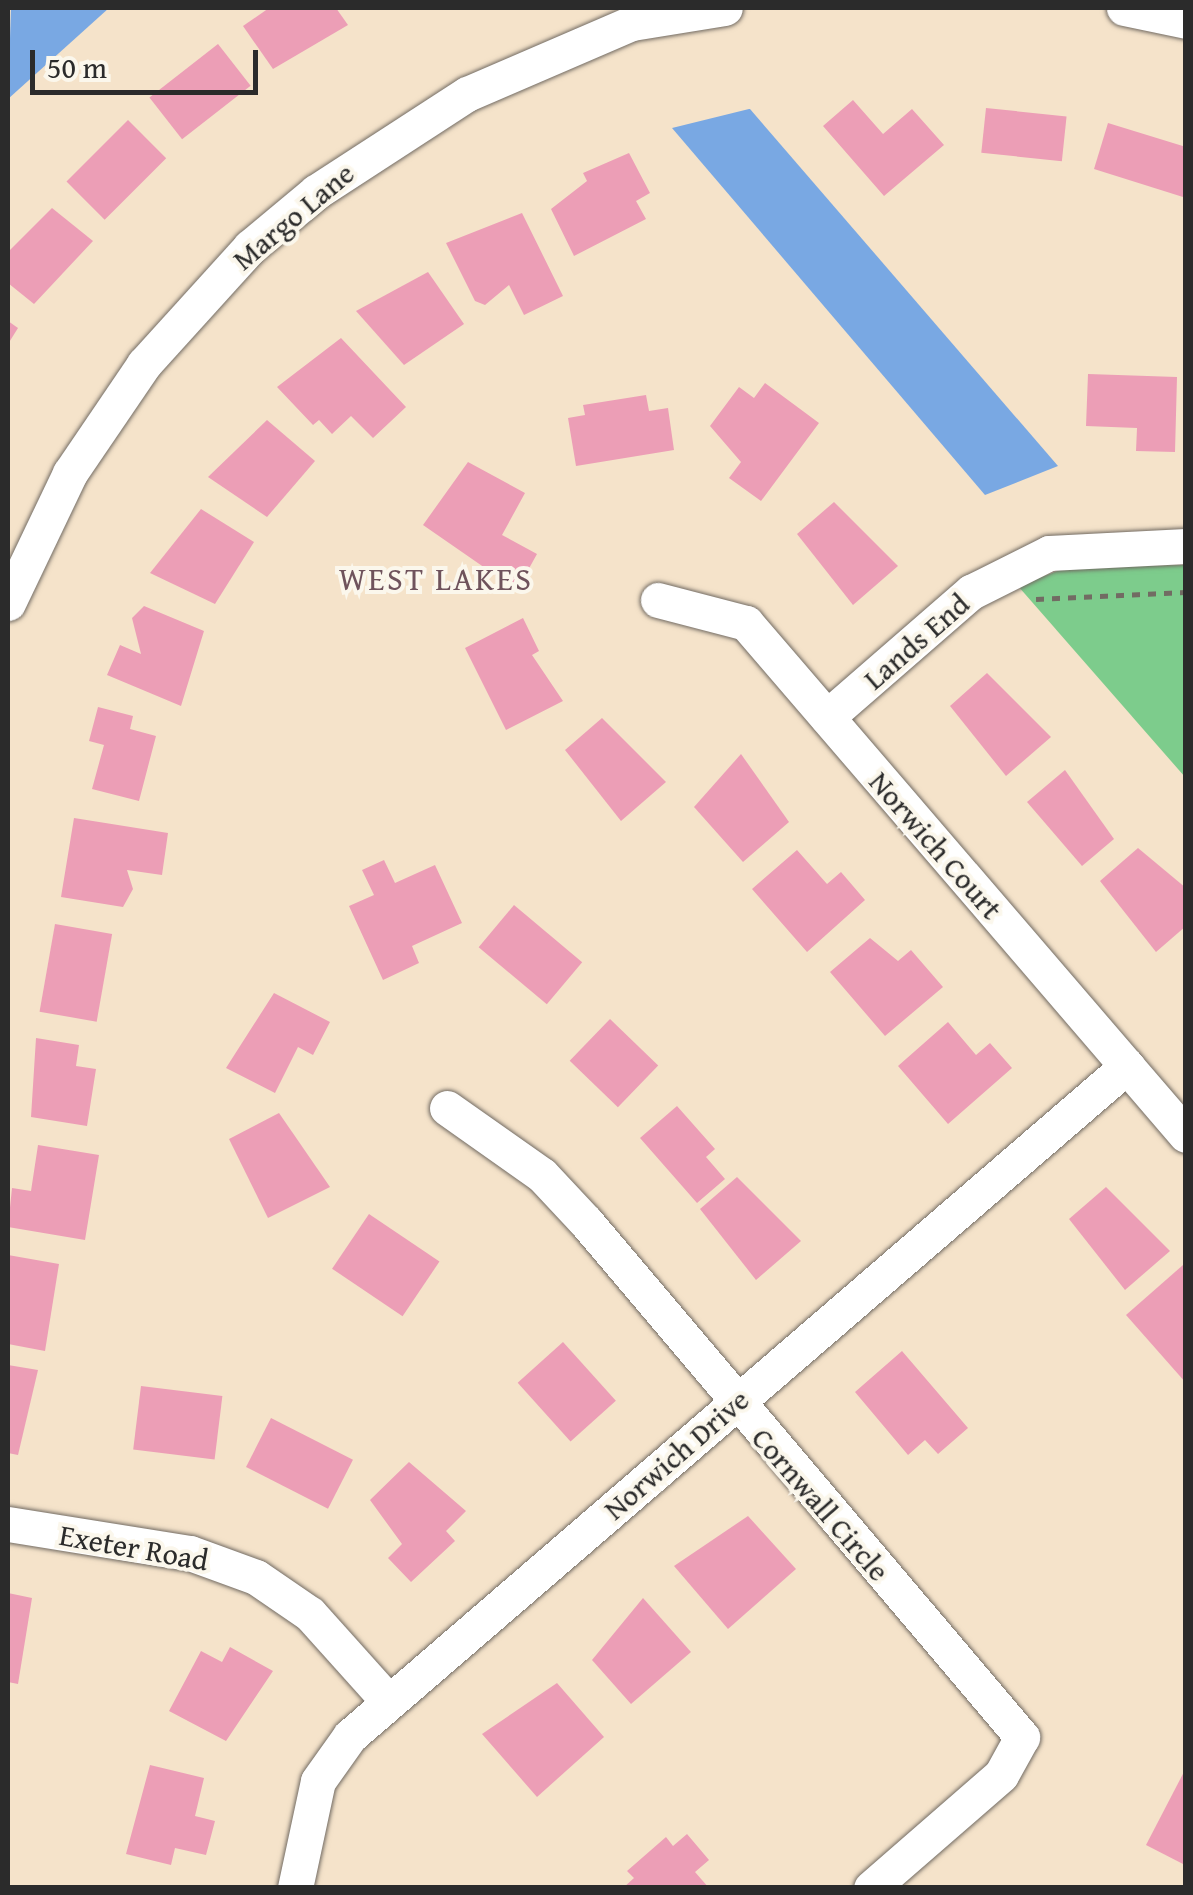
<!DOCTYPE html>
<style>
body{margin:0}
#map{position:relative;width:1193px;height:1895px;overflow:hidden;background:#f5e3ca;font-family:"Gentium Book Plus",serif}
div>[style]{position:absolute}
.green>*{inset:0;background:#7dcc8c}
.water>*{inset:0;background:#79a8e3}
.building>*{inset:0;background:#ec9eb6;transform-origin:0 0}
.path>*{height:5px;margin-top:-2.5px;transform-origin:0;background:repeating-linear-gradient(90deg,#726b63 0 8px,transparent 0 16px)}
.roads{filter:drop-shadow(0 0 2px #726b63) drop-shadow(0 0 2px #726b63)}
.minor>*{height:35px;margin:-17.5px;padding:0 17.5px;transform-origin:17.5px;border-radius:17.5px;background:#fff}
span{translate:-50% -50%;white-space:nowrap;text-align:center;line-height:1.15;-webkit-text-stroke:8px #fbf7ec;paint-order:stroke}
.street-label{font-size:30px;color:#2b2b2b}
.neighbourhood-label{font-size:32px;color:#6f535c;letter-spacing:2.5px}
.frame{position:absolute;inset:0;border:10px solid #2b2b2b;pointer-events:none}
.scale{position:absolute;left:30px;top:50px;width:228px;height:45px;box-sizing:border-box;border:5px solid #2b2b2b;border-top:0;padding-left:12px;font-size:30px;line-height:35px;white-space:nowrap;color:#2b2b2b;-webkit-text-stroke:8px #fbf7ec;paint-order:stroke}
</style>
<div id="map">
<div class="green">
<div style="clip-path:polygon(1185px 565px,1185px 777px,1018px 586px,1068px 567px)"></div>
</div>
<div class="water">
<div style="clip-path:polygon(11px 8px,109px 8px,8px 99px)"></div>
<div style="clip-path:polygon(749px 109px,750px 109px,1058px 466px,985px 495px,672px 128px)"></div>
</div>
<div class="building">
<div style="clip-path:polygon(269px 8px,336px 8px,348px 25px,273px 69px,243px 26px)"></div>
<div style="left:218px;top:44px;width:53px;height:87px;rotate:52deg"></div>
<div style="clip-path:polygon(853px 100px,883px 134px,912px 109px,944px 145px,884px 196px,823px 126px)"></div>
<div style="left:986px;top:108px;width:81px;height:45px;rotate:6deg"></div>
<div style="left:128px;top:120px;width:54px;height:87px;rotate:45deg"></div>
<div style="clip-path:polygon(1108px 123px,1186px 147px,1183px 197px,1094px 169px)"></div>
<div style="clip-path:polygon(629px 153px,650px 193px,636px 201px,646px 219px,574px 256px,551px 209px,587px 181px,583px 173px)"></div>
<div style="clip-path:polygon(52px 208px,93px 241px,34px 304px,8px 283px,8px 252px)"></div>
<div style="clip-path:polygon(522px 213px,563px 296px,524px 315px,509px 285px,485px 305px,475px 301px,446px 243px)"></div>
<div style="clip-path:polygon(428px 272px,464px 324px,404px 365px,356px 311px)"></div>
<div style="clip-path:polygon(8px 321px,18px 328px,8px 344px)"></div>
<div style="clip-path:polygon(341px 338px,406px 407px,373px 438px,351px 416px,332px 434px,319px 420px,313px 425px,277px 387px)"></div>
<div style="clip-path:polygon(1088px 374px,1177px 377px,1175px 452px,1136px 451px,1137px 428px,1086px 426px)"></div>
<div style="clip-path:polygon(765px 383px,819px 423px,761px 501px,729px 478px,741px 462px,710px 426px,739px 387px,754px 398px)"></div>
<div style="clip-path:polygon(646px 395px,649px 411px,668px 408px,674px 450px,576px 466px,568px 418px,585px 415px,583px 405px)"></div>
<div style="clip-path:polygon(267px 420px,315px 461px,267px 517px,208px 477px)"></div>
<div style="clip-path:polygon(468px 462px,525px 493px,502px 535px,537px 554px,517px 590px,423px 525px)"></div>
<div style="clip-path:polygon(834px 502px,898px 566px,853px 605px,797px 534px)"></div>
<div style="clip-path:polygon(201px 509px,254px 542px,215px 604px,150px 573px)"></div>
<div style="clip-path:polygon(144px 606px,204px 631px,181px 706px,107px 675px,120px 645px,141px 654px,132px 618px)"></div>
<div style="clip-path:polygon(523px 618px,539px 651px,532px 655px,563px 701px,506px 730px,465px 648px)"></div>
<div style="clip-path:polygon(987px 673px,1051px 737px,1006px 776px,950px 706px)"></div>
<div style="clip-path:polygon(98px 707px,133px 716px,130px 729px,156px 736px,139px 801px,92px 789px,104px 745px,89px 741px)"></div>
<div style="clip-path:polygon(602px 718px,666px 782px,621px 821px,565px 750px)"></div>
<div style="clip-path:polygon(741px 754px,789px 822px,743px 862px,694px 807px)"></div>
<div style="clip-path:polygon(1065px 770px,1114px 839px,1082px 866px,1027px 802px)"></div>
<div style="clip-path:polygon(74px 818px,168px 833px,162px 875px,127px 870px,133px 889px,123px 907px,61px 897px)"></div>
<div style="clip-path:polygon(1138px 848px,1186px 888px,1186px 926px,1156px 952px,1100px 881px)"></div>
<div style="clip-path:polygon(797px 850px,827px 884px,841px 872px,865px 900px,807px 952px,752px 889px)"></div>
<div style="clip-path:polygon(384px 860px,395px 883px,435px 865px,462px 923px,412px 946px,419px 963px,383px 980px,349px 906px,374px 895px,362px 870px)"></div>
<div style="left:514px;top:905px;width:89px;height:55px;rotate:40deg"></div>
<div style="left:55px;top:924px;width:58px;height:89px;rotate:10deg"></div>
<div style="clip-path:polygon(870px 938px,898px 961px,911px 950px,943px 987px,885px 1036px,830px 972px)"></div>
<div style="clip-path:polygon(274px 993px,330px 1022px,313px 1055px,298px 1047px,275px 1093px,226px 1068px)"></div>
<div style="left:610px;top:1019px;width:67px;height:58px;rotate:44deg"></div>
<div style="clip-path:polygon(948px 1022px,976px 1055px,990px 1043px,1012px 1068px,948px 1124px,898px 1066px)"></div>
<div style="clip-path:polygon(36px 1038px,79px 1045px,76px 1066px,96px 1069px,87px 1126px,31px 1117px)"></div>
<div style="clip-path:polygon(677px 1106px,715px 1149px,706px 1157px,725px 1179px,697px 1203px,640px 1138px)"></div>
<div style="clip-path:polygon(279px 1113px,330px 1187px,268px 1218px,229px 1139px)"></div>
<div style="clip-path:polygon(38px 1145px,99px 1155px,85px 1240px,8px 1227px,12px 1188px,31px 1191px)"></div>
<div style="clip-path:polygon(737px 1177px,801px 1241px,756px 1280px,700px 1209px)"></div>
<div style="clip-path:polygon(1106px 1187px,1170px 1251px,1125px 1290px,1069px 1219px)"></div>
<div style="left:369px;top:1214px;width:85px;height:66px;rotate:34deg"></div>
<div style="clip-path:polygon(8px 1255px,59px 1264px,45px 1351px,8px 1344px)"></div>
<div style="clip-path:polygon(1183px 1265px,1186px 1269px,1186px 1383px,1126px 1315px)"></div>
<div style="left:563px;top:1342px;width:79px;height:61px;rotate:48deg"></div>
<div style="clip-path:polygon(902px 1351px,968px 1428px,938px 1454px,925px 1440px,908px 1455px,855px 1392px)"></div>
<div style="clip-path:polygon(8px 1365px,38px 1370px,18px 1455px,8px 1453px)"></div>
<div style="left:141px;top:1386px;width:82px;height:64px;rotate:7deg"></div>
<div style="left:271px;top:1418px;width:92px;height:55px;rotate:27deg"></div>
<div style="clip-path:polygon(409px 1462px,466px 1511px,446px 1531px,455px 1541px,411px 1582px,388px 1558px,402px 1544px,370px 1500px)"></div>
<div style="clip-path:polygon(748px 1516px,796px 1569px,728px 1629px,674px 1566px)"></div>
<div style="clip-path:polygon(8px 1593px,32px 1598px,18px 1684px,8px 1682px)"></div>
<div style="clip-path:polygon(643px 1598px,691px 1652px,631px 1704px,592px 1660px)"></div>
<div style="clip-path:polygon(230px 1647px,273px 1671px,226px 1741px,169px 1711px,201px 1651px,222px 1662px)"></div>
<div style="clip-path:polygon(557px 1683px,604px 1737px,537px 1797px,482px 1734px)"></div>
<div style="clip-path:polygon(150px 1765px,204px 1778px,195px 1816px,215px 1821px,206px 1855px,175px 1848px,171px 1865px,126px 1854px)"></div>
<div style="clip-path:polygon(1186px 1768px,1186px 1858px,1183px 1864px,1146px 1845px)"></div>
<div style="clip-path:polygon(687px 1834px,709px 1860px,695px 1872px,709px 1888px,623px 1888px,634px 1878px,627px 1871px,666px 1837px,673px 1846px)"></div>
</div>
<div class="path">
<div style="left:1036px;top:599px;width:150px;rotate:-2.7deg"></div>
</div>
<div class="roads">
<div class="minor">
<div style="left:1124px;top:8px;width:63px;rotate:11.8deg"></div>
<div style="left:658px;top:600px;width:91px;rotate:14.6deg"></div>
<div style="left:746px;top:623px;width:675px;rotate:49.33deg"></div>
<div style="left:8px;top:603px;width:144px;rotate:-64.5deg"></div>
<div style="left:70px;top:473px;width:132px;rotate:-55.8deg"></div>
<div style="left:144px;top:364px;width:158px;rotate:-47.8deg"></div>
<div style="left:250px;top:247px;width:86px;rotate:-39.8deg"></div>
<div style="left:316px;top:192px;width:180px;rotate:-33deg"></div>
<div style="left:467px;top:94px;width:180px;rotate:-23.3deg"></div>
<div style="left:632px;top:23px;width:94px;rotate:-9.2deg"></div>
<div style="left:827px;top:717px;width:191px;rotate:-41deg"></div>
<div style="left:971px;top:592px;width:87px;rotate:-26.6deg"></div>
<div style="left:1049px;top:553px;width:137px;rotate:-2.9deg"></div>
<div style="left:447px;top:1108px;width:116px;rotate:35.2deg"></div>
<div style="left:542px;top:1175px;width:64px;rotate:46.9deg"></div>
<div style="left:586px;top:1222px;width:675px;rotate:49.75deg"></div>
<div style="left:1022px;top:1737px;width:43px;rotate:118.9deg"></div>
<div style="left:1001px;top:1775px;width:172px;rotate:139deg"></div>
<div style="left:8px;top:1524px;width:184px;rotate:9.1deg"></div>
<div style="left:190px;top:1553px;width:70px;rotate:20deg"></div>
<div style="left:256px;top:1577px;width:65px;rotate:34.4deg"></div>
<div style="left:310px;top:1614px;width:117px;rotate:48.1deg"></div>
<div style="left:295px;top:1888px;width:109px;rotate:-77.9deg"></div>
<div style="left:318px;top:1781px;width:55px;rotate:-54.6deg"></div>
<div style="left:350px;top:1736px;width:1026px;rotate:-40.77deg"></div>
</div>
</div>
<div class="street-label">
<span style="left:293px;top:216px;rotate:-40deg">Margo Lane</span>
<span style="left:916px;top:641px;rotate:-41deg">Lands End</span>
<span style="left:936px;top:845px;rotate:49deg">Norwich Court</span>
<span style="left:676px;top:1454px;rotate:-41deg">Norwich Drive</span>
<span style="left:821px;top:1504px;rotate:49deg">Cornwall Circle</span>
<span style="left:134px;top:1547px;rotate:10deg">Exeter Road</span>
</div>
<div class="neighbourhood-label">
<span style="left:436px;top:579px">WEST LAKES</span>
</div>
<div class="frame"></div>
<div class="scale">50 m</div>
</div>
